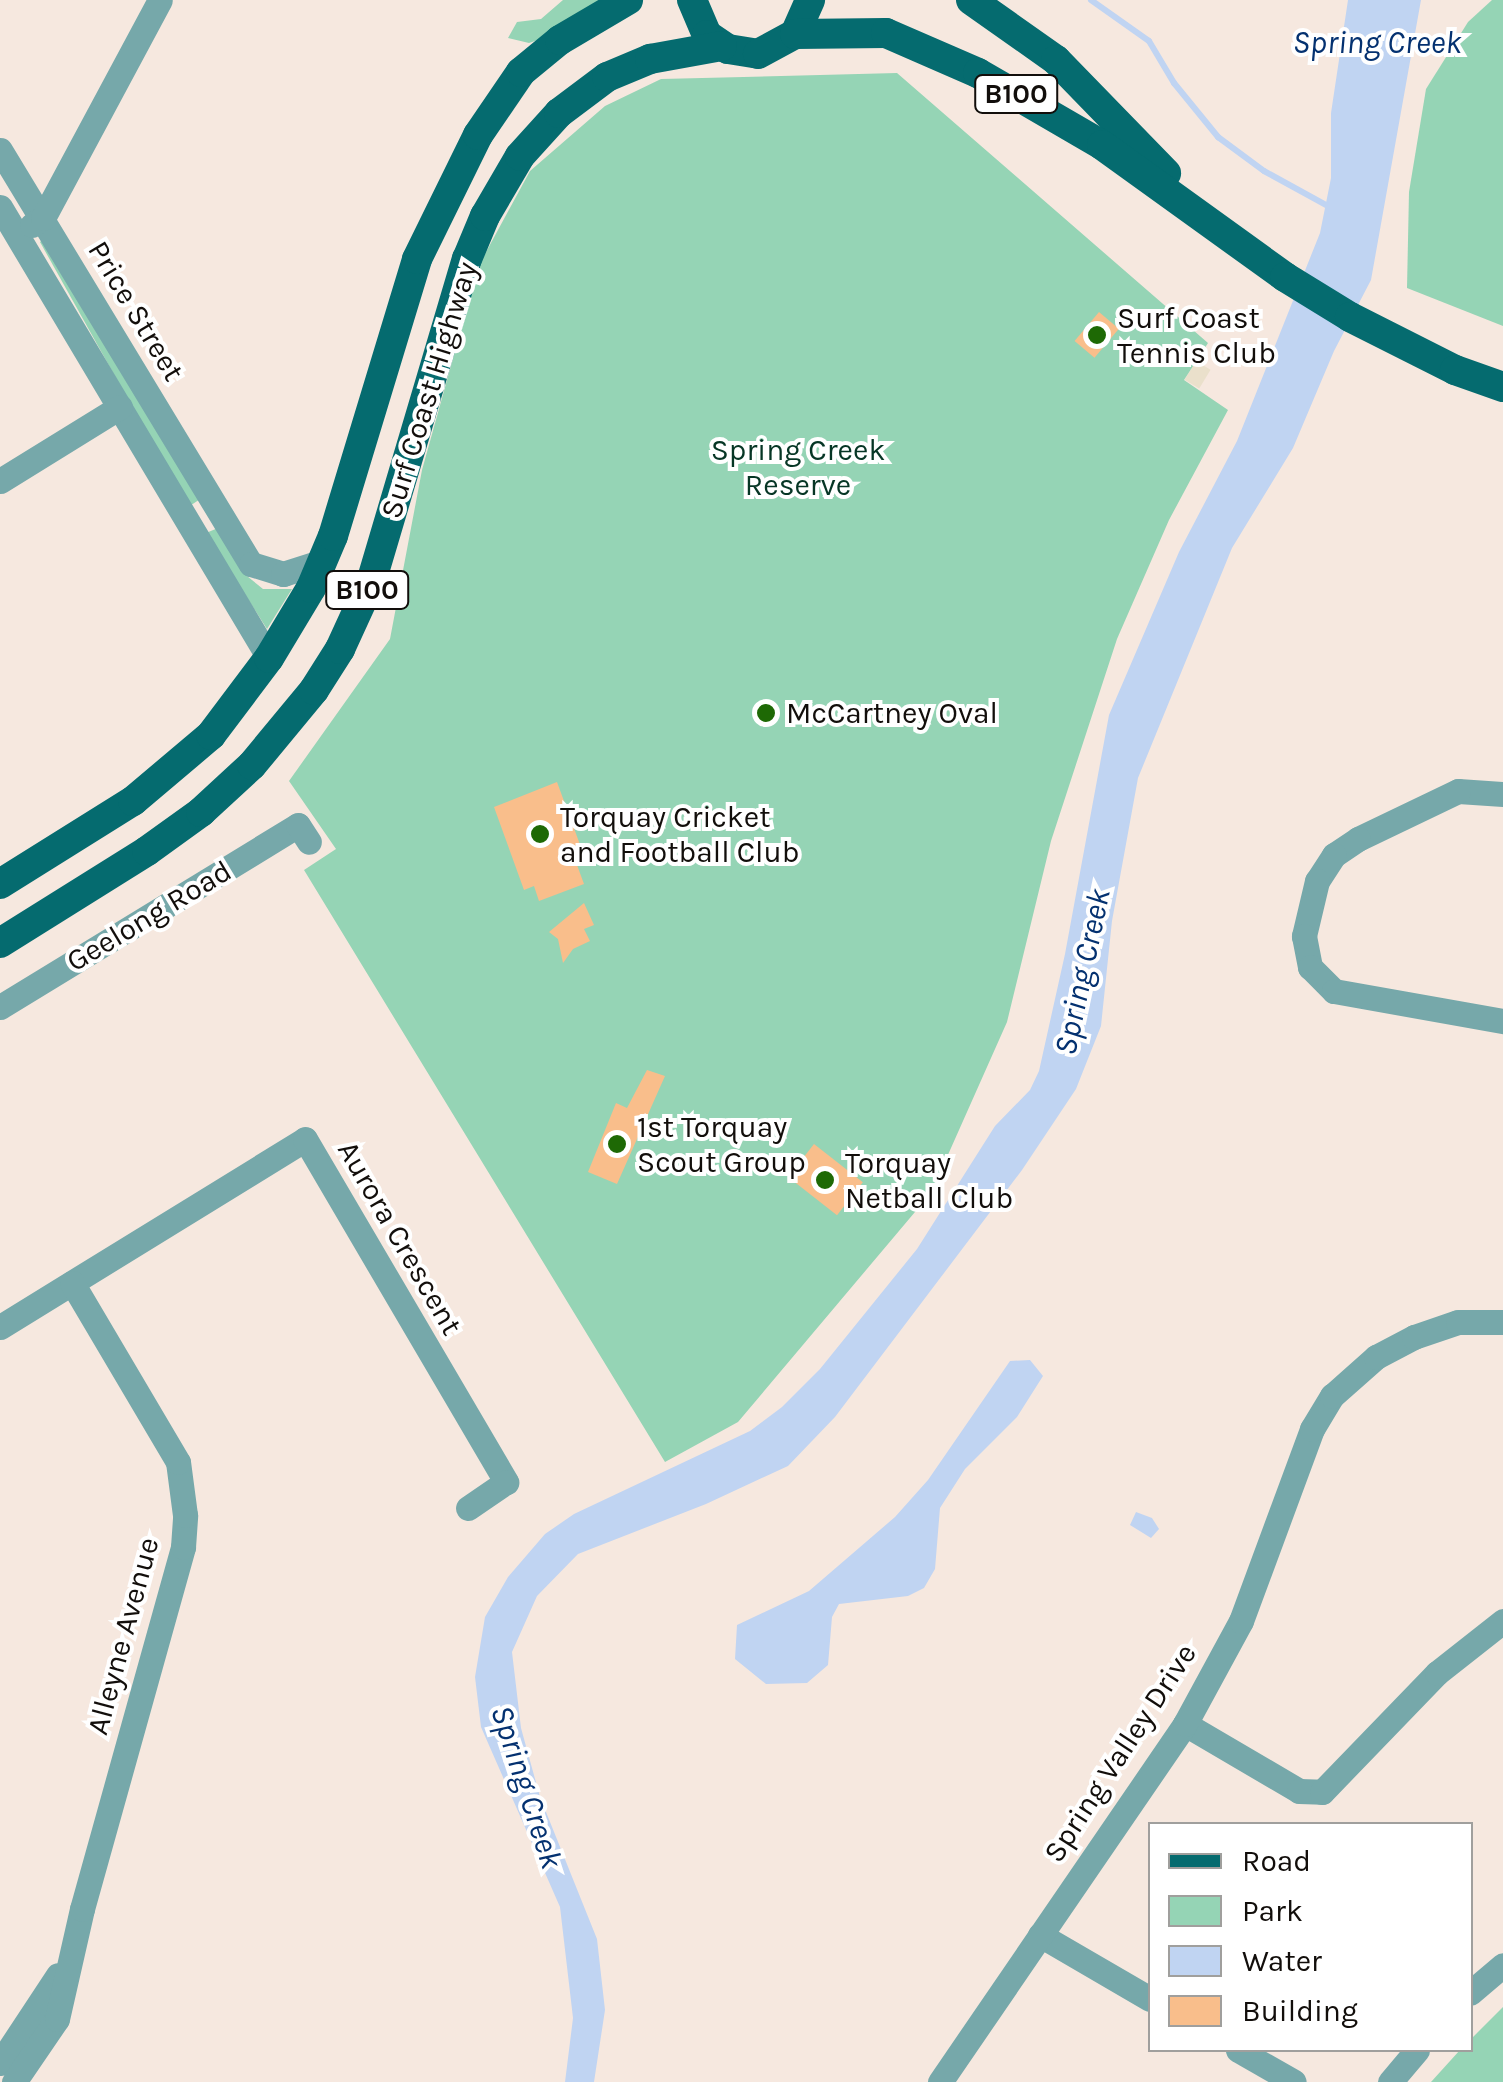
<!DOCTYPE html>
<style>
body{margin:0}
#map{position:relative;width:1503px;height:2082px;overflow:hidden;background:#f6e8df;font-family:Karla,sans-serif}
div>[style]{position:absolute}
.industrial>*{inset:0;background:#eae0cb;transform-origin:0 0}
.green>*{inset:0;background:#95d4b5}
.water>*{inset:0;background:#c0d4f2}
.stream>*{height:6px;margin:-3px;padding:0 3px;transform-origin:3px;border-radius:3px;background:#c0d4f2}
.building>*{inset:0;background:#f9be8b;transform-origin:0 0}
.minor>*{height:25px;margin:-12.5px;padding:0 12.5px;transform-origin:12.5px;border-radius:12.5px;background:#76a8aa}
.major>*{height:30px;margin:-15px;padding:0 15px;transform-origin:15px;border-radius:15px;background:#056b6f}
.dots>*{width:28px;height:28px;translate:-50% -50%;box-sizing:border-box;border:5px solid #fff;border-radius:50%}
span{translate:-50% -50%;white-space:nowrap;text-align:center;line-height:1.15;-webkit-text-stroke:8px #fff;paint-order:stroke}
.shield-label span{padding:2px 8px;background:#fff;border:2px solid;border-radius:8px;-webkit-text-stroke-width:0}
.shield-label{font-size:28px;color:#120e0b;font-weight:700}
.street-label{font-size:30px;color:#120e0b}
.poi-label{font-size:30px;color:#120e0b}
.left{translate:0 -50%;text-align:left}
.park-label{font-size:30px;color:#063625}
.water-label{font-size:32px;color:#043170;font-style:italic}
.legend{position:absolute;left:1148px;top:1822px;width:325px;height:230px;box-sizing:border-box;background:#fff;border:2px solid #a09f9d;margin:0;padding:12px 18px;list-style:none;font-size:30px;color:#120e0b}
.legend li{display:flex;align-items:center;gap:20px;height:50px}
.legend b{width:50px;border:2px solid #a09f9d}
</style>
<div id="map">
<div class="industrial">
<div style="left:1196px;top:361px;width:17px;height:22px;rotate:31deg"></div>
</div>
<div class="green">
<div style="clip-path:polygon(563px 0,600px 0,538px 40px,529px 43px,508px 38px,517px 22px,541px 19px)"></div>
<div style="clip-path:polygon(1492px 0,1503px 0,1503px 326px,1407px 288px,1409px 192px,1426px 89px,1468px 22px)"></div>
<div style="clip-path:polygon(897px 73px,1208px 343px,1184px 380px,1228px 410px,1169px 520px,1117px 639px,1051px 841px,1007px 1022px,931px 1193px,738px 1422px,665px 1462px,304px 870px,336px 849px,289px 781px,390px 639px,422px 470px,479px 265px,530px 171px,605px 106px,661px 79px)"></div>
<div style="clip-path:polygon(46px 237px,202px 498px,188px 507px,40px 242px)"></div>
<div style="clip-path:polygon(218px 528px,247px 576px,263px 589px,292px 589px,267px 629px,206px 533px)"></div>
<div style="clip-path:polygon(1503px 2007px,1503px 2082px,1431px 2082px,1460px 2050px,1470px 2050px,1471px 2039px)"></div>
</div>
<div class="water">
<div style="clip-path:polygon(1348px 0,1421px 0,1371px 280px,1334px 351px,1293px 448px,1232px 548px,1138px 778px,1112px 921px,1101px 1026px,1076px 1089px,1022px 1170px,835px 1417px,788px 1466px,706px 1504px,578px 1554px,537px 1596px,512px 1652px,521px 1728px,540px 1797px,597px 1939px,605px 2010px,594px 2082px,565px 2082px,573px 2018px,560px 1907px,481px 1727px,475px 1677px,485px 1617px,508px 1577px,545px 1534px,574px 1514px,750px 1431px,782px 1407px,820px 1369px,917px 1249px,995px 1126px,1030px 1090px,1039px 1071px,1065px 954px,1109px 715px,1179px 552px,1237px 441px,1320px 233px,1331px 178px,1331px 113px)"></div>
<div style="clip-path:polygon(1030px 1360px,1043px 1376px,1017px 1417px,965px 1469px,940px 1508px,935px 1569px,924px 1588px,908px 1596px,839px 1604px,832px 1617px,828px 1665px,807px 1683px,766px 1684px,735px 1659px,737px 1625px,809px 1591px,895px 1517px,928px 1480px,1010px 1361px)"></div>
<div style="clip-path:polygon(1136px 1512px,1152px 1518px,1159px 1529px,1151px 1538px,1130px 1525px)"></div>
</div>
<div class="stream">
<div style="left:1091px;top:0;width:71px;rotate:35.3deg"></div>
<div style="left:1149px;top:41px;width:49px;rotate:59.2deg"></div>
<div style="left:1174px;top:83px;width:70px;rotate:50.8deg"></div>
<div style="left:1218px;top:137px;width:57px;rotate:36.5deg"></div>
<div style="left:1264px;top:171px;width:71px;rotate:28.7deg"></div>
</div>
<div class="building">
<div style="left:1099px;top:312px;width:26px;height:38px;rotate:40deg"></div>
<div style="clip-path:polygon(557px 782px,586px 861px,577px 865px,584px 884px,539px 901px,534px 886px,524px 890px,494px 807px)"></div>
<div style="clip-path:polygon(584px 903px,594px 925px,584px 929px,590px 941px,573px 949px,563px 963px,558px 939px,549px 932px)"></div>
<div style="clip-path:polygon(647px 1070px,665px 1076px,617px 1184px,588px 1172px,616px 1103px,627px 1108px)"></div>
<div style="left:814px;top:1144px;width:62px;height:42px;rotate:38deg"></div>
</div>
<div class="minor">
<div style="left:0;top:150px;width:484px;rotate:58.8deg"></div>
<div style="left:251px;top:564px;width:34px;rotate:17deg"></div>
<div style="left:283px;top:574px;width:42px;rotate:-18deg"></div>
<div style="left:0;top:207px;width:525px;rotate:59.19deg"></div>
<div style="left:32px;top:225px;width:13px;rotate:-32deg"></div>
<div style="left:43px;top:218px;width:247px;rotate:-61.8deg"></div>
<div style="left:0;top:481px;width:141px;rotate:-31.7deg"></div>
<div style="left:1503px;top:794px;width:45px;rotate:-176.2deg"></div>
<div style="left:1458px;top:791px;width:111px;rotate:154.4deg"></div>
<div style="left:1358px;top:839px;width:29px;rotate:146deg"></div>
<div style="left:1334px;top:855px;width:31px;rotate:123deg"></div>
<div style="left:1317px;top:881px;width:57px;rotate:103.3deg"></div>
<div style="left:1304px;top:936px;width:32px;rotate:79deg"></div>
<div style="left:1310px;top:967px;width:34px;rotate:45deg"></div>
<div style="left:1334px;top:991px;width:172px;rotate:10.1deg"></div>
<div style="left:0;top:1007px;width:349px;rotate:-31.4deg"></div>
<div style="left:298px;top:825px;width:20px;rotate:57deg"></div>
<div style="left:0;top:1327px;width:358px;rotate:-31.6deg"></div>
<div style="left:305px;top:1139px;width:398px;rotate:59.6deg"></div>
<div style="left:506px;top:1482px;width:46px;rotate:145.6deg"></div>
<div style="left:1185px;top:1724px;width:132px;rotate:30.4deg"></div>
<div style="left:1299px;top:1791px;width:23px;rotate:2deg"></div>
<div style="left:1322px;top:1792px;width:165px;rotate:-46deg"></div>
<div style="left:1437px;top:1673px;width:84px;rotate:-38.2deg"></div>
<div style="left:1040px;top:1935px;width:127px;rotate:30.2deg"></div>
<div style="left:1470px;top:1993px;width:43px;rotate:-40.3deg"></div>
<div style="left:1238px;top:2050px;width:64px;rotate:29.7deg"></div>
<div style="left:0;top:2063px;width:105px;rotate:-56.6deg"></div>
<div style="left:14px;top:2082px;width:76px;rotate:-55.7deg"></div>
<div style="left:57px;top:2019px;width:113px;rotate:-77.2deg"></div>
<div style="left:82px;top:1909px;width:376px;rotate:-74.4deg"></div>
<div style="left:183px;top:1547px;width:32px;rotate:-86deg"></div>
<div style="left:185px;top:1515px;width:53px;rotate:-97.5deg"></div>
<div style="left:178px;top:1462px;width:208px;rotate:-120.6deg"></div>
<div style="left:940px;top:2082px;width:434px;rotate:-55.6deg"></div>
<div style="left:1185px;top:1724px;width:117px;rotate:-61.5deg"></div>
<div style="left:1241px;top:1621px;width:205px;rotate:-69.7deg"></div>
<div style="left:1312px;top:1429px;width:39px;rotate:-59deg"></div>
<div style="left:1332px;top:1396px;width:59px;rotate:-41.6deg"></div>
<div style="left:1376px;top:1357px;width:43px;rotate:-27.8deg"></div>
<div style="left:1414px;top:1337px;width:46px;rotate:-18.8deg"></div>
<div style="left:1458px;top:1322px;width:45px"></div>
<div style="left:1390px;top:2082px;width:42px;rotate:-49.8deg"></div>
</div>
<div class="major">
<div style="left:692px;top:0;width:38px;rotate:67deg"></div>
<div style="left:707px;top:35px;width:25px;rotate:34deg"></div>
<div style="left:728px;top:49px;width:30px;rotate:9deg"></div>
<div style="left:758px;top:54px;width:42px;rotate:-28.4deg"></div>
<div style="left:795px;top:34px;width:37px;rotate:-66deg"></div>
<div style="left:971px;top:0;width:104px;rotate:35.2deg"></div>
<div style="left:1056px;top:60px;width:158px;rotate:45.8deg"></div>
<div style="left:795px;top:34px;width:91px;rotate:-0.6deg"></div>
<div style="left:886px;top:33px;width:100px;rotate:23.5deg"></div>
<div style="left:978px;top:73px;width:143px;rotate:30.1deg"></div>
<div style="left:1102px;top:145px;width:226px;rotate:35.8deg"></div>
<div style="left:1285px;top:277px;width:76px;rotate:31.6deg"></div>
<div style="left:1350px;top:317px;width:118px;rotate:26.8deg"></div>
<div style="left:1455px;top:370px;width:51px;rotate:19.5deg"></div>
<div style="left:0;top:884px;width:157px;rotate:-32deg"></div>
<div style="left:133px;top:801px;width:102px;rotate:-40.2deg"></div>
<div style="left:211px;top:735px;width:96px;rotate:-53deg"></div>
<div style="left:269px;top:658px;width:82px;rotate:-59deg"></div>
<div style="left:311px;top:588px;width:56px;rotate:-67.1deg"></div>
<div style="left:333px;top:536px;width:289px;rotate:-73.1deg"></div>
<div style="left:417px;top:259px;width:138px;rotate:-63.8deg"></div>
<div style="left:478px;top:135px;width:76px;rotate:-55.7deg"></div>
<div style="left:521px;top:72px;width:50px;rotate:-39.4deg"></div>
<div style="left:560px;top:40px;width:79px;rotate:-30.5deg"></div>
<div style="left:0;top:943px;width:173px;rotate:-32deg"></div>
<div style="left:147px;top:851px;width:67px;rotate:-35.8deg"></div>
<div style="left:201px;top:812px;width:69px;rotate:-42.7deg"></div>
<div style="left:252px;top:765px;width:97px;rotate:-50.4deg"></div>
<div style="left:314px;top:690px;width:49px;rotate:-57.6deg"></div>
<div style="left:340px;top:649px;width:77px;rotate:-65.4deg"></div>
<div style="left:372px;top:579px;width:334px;rotate:-73.5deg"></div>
<div style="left:467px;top:259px;width:47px;rotate:-67.3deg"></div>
<div style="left:485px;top:216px;width:69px;rotate:-59.7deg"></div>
<div style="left:520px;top:156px;width:58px;rotate:-47.8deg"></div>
<div style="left:559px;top:113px;width:60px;rotate:-36.9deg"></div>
<div style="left:607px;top:77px;width:47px;rotate:-22.7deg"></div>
<div style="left:650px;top:59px;width:73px;rotate:-10.2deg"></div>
</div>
<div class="dots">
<div style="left:1097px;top:335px;background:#1e6905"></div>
<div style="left:766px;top:713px;background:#1e6905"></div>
<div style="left:540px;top:834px;background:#1e6905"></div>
<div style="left:617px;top:1144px;background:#1e6905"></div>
<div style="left:825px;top:1180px;background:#1e6905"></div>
</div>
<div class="shield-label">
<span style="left:1016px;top:94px">B100</span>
<span style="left:367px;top:590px">B100</span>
</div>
<div class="street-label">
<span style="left:136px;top:311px;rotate:59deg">Price Street</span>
<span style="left:429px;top:390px;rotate:-73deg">Surf Coast Highway</span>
<span style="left:149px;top:916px;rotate:-31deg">Geelong Road</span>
<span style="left:400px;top:1238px;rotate:60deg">Aurora Crescent</span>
<span style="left:123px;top:1636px;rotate:-75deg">Alleyne Avenue</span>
<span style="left:1120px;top:1753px;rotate:-57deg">Spring Valley Drive</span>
</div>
<div class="poi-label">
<span class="left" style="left:1117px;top:335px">Surf Coast<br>Tennis Club</span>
<span class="left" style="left:786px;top:713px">McCartney Oval</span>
<span class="left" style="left:560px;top:834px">Torquay Cricket<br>and Football Club</span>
<span class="left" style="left:637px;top:1144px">1st Torquay<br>Scout Group</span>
<span class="left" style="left:845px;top:1180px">Torquay<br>Netball Club</span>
</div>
<div class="park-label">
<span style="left:798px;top:467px">Spring Creek<br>Reserve</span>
</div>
<div class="water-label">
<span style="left:1377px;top:43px">Spring Creek</span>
<span style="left:1083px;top:972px;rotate:-78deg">Spring Creek</span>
<span style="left:526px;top:1787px;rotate:72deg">Spring Creek</span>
</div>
<ul class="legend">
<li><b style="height:12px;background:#056b6f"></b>Road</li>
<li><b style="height:28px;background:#95d4b5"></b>Park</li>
<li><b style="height:28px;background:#c0d4f2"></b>Water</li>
<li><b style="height:28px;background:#f9be8b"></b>Building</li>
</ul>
</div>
